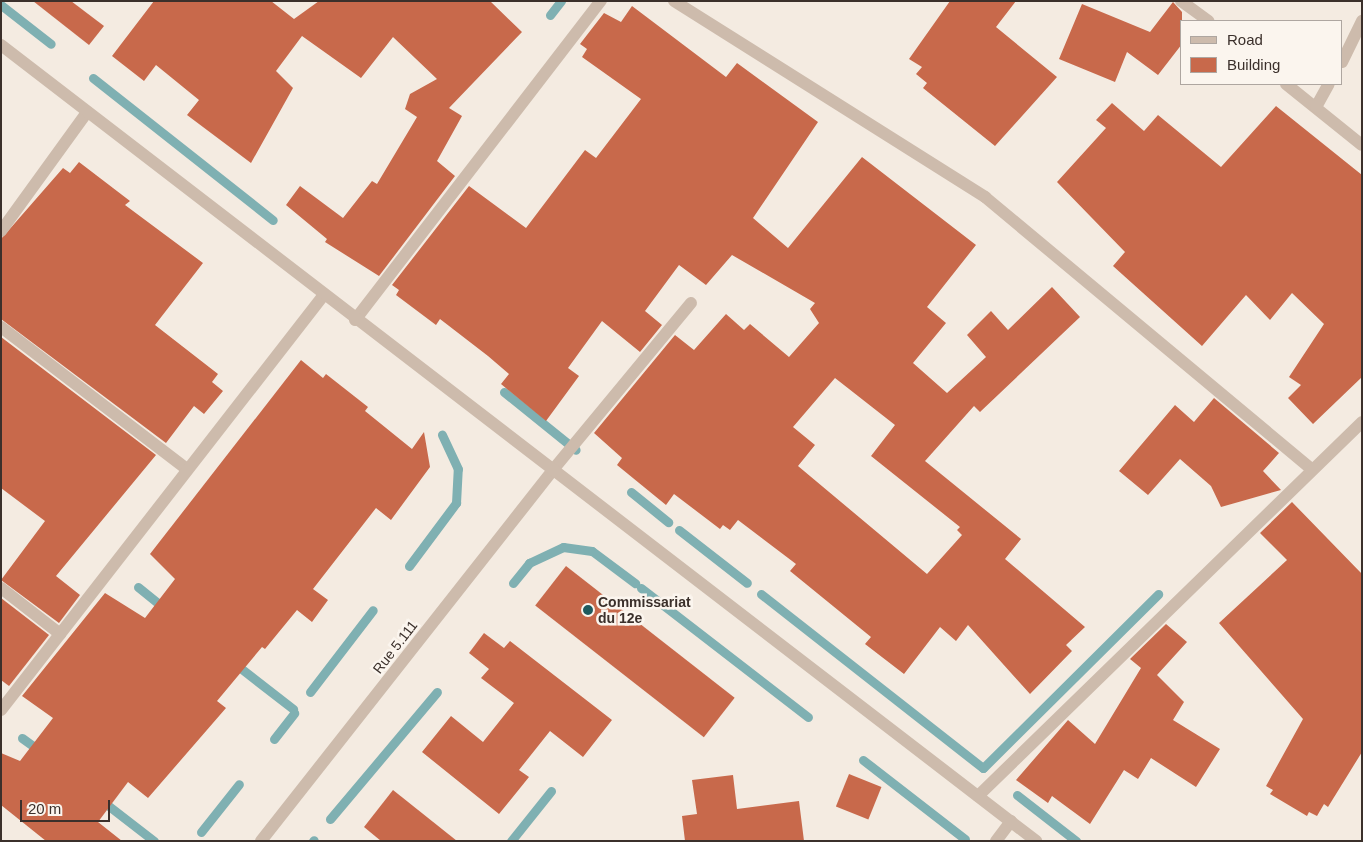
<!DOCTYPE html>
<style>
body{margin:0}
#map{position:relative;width:1363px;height:842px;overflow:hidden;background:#f4ebe1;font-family:Arial,sans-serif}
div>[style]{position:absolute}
.stream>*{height:9px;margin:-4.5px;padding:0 4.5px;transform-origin:4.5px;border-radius:4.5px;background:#7fb0b2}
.building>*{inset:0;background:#c8694b;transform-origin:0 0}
.minor>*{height:12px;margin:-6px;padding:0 6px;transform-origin:6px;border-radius:6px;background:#cdbbac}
.tertiary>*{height:12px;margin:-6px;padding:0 6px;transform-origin:6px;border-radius:6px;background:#cdbbac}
.dots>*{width:14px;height:14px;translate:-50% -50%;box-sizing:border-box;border:2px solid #fbf5ee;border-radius:50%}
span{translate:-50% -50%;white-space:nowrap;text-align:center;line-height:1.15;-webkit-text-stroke:5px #fbf5ee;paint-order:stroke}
.poi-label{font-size:14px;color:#3b302b;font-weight:700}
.left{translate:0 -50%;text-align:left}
.street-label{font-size:14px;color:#3b302b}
.frame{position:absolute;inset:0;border:2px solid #3b302b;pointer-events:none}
.legend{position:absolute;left:1180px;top:20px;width:162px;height:65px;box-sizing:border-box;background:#fbf5ee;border:1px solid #aea6a0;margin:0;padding:6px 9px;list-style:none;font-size:15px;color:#3b302b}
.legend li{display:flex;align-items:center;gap:10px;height:25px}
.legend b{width:25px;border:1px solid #aea6a0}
.scale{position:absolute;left:20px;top:800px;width:90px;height:22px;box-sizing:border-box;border:2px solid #3b302b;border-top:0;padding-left:6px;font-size:15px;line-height:18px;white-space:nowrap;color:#3b302b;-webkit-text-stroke:4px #fbf5ee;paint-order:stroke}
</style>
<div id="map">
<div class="stream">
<div style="left:1px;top:5px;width:63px;rotate:38deg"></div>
<div style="left:550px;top:15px;width:18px;rotate:-52deg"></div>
<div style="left:93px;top:78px;width:229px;rotate:38.3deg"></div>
<div style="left:504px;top:392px;width:92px;rotate:38.9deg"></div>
<div style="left:631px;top:492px;width:48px;rotate:39deg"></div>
<div style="left:679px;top:530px;width:86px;rotate:37.9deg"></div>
<div style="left:409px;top:566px;width:79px;rotate:-53.3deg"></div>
<div style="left:456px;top:503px;width:34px;rotate:-87deg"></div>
<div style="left:458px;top:469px;width:38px;rotate:-115deg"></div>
<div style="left:513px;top:583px;width:26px;rotate:-51deg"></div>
<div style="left:529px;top:563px;width:38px;rotate:-25deg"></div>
<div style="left:563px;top:547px;width:29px;rotate:8deg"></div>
<div style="left:592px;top:551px;width:54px;rotate:36.7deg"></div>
<div style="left:138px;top:587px;width:35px;rotate:39deg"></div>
<div style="left:641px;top:588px;width:211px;rotate:37.7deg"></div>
<div style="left:761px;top:594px;width:282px;rotate:38.1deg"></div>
<div style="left:983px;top:768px;width:247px;rotate:-44.8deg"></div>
<div style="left:234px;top:663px;width:75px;rotate:37.9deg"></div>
<div style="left:310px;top:692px;width:103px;rotate:-52.5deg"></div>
<div style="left:22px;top:738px;width:22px;rotate:36deg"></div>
<div style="left:274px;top:739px;width:33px;rotate:-52deg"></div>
<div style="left:863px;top:760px;width:129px;rotate:37.8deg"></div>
<div style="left:1017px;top:795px;width:75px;rotate:37.9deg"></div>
<div style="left:101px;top:800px;width:67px;rotate:37.7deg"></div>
<div style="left:330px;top:819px;width:166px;rotate:-49.9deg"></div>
<div style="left:201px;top:832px;width:61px;rotate:-51.6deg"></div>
<div style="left:313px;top:841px;width:1px;rotate:-45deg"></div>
<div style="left:511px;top:841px;width:64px;rotate:-51.3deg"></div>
</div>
<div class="building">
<div style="clip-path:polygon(33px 1px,71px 1px,104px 26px,89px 45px)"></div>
<div style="clip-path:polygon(154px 1px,271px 1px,294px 19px,319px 1px,490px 1px,522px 32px,449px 108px,462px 116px,437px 161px,455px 176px,379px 276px,325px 242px,327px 239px,286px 205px,300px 186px,343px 218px,372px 181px,377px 184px,417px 117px,405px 109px,410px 94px,437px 79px,393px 37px,361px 78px,302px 36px,276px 71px,293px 88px,251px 163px,187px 115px,199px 100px,156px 65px,144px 81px,112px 56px)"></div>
<div style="clip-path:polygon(950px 1px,1016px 1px,996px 27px,1057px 77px,995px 146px,923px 88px,927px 83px,916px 74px,922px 67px,909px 59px)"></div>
<div style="clip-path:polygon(1173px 2px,1182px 12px,1182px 44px,1158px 75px,1127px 52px,1115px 82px,1059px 59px,1082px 4px,1150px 32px)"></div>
<div style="clip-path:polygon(evenodd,632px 6px,726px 77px,737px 63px,818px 122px,753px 218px,788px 248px,862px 157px,976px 245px,927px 307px,946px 323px,913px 363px,947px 393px,986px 357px,967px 335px,991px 311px,1008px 330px,1052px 287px,1080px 317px,980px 412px,974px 406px,925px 461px,1021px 539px,1005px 559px,1085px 627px,1066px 645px,1072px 651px,1030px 694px,968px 625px,956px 641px,940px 627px,904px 674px,865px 644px,871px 637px,790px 571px,796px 564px,738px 520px,730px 530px,723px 525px,720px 529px,674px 494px,666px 505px,617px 465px,622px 458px,594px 433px,675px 335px,694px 350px,726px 314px,744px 330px,750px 324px,789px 357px,819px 323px,810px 309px,815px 303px,732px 255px,706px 285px,679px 265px,645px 311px,662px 325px,640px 352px,602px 321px,568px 368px,579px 376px,546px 421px,501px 384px,509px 374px,488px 356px,440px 319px,436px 325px,396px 295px,399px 290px,392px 285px,469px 186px,526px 228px,585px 150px,596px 158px,641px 99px,582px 57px,587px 49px,580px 44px,604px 13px,621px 22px,632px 6px,835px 378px,895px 425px,871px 456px,960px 527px,957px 530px,962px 535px,927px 574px,798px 466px,815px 445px,793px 427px,835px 378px)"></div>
<div style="clip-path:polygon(1112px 103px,1144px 131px,1158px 115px,1221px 167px,1276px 106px,1362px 175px,1362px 377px,1313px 424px,1288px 398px,1301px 385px,1289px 377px,1324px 324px,1292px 293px,1270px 320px,1246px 295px,1202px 346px,1113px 266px,1125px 252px,1057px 182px,1106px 128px,1096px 120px)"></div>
<div style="clip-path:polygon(79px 162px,130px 201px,125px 205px,203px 263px,155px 325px,218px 374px,212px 382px,223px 391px,204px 414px,194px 406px,166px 443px,1px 319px,1px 239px,63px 168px,70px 173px)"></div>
<div style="clip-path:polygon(1px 337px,156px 455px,56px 576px,80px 595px,59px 623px,1px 580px,45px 521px,1px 488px)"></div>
<div style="clip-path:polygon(301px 360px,323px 378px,326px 374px,368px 407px,365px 411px,412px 449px,424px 432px,430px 467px,391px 520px,376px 508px,313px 589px,328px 600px,312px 622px,297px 610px,265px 649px,262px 647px,217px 701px,226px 708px,148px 798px,128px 782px,98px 822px,122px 841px,46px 841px,1px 805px,1px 753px,20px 761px,53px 718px,22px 696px,105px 593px,145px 618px,175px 579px,150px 554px)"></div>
<div style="clip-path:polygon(1214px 398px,1279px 453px,1263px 471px,1281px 490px,1221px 507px,1211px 486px,1180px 459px,1148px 495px,1119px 471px,1175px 405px,1194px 422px)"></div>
<div style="clip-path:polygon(1292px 502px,1362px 574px,1362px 752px,1328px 807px,1324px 804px,1317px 816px,1309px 812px,1307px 816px,1270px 794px,1273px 790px,1266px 786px,1303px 719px,1219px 623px,1287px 560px,1260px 533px)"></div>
<div style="left:566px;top:566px;width:214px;height:50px;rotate:38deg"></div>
<div style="clip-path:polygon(1px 598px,49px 635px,9px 686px,1px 680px)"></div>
<div style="clip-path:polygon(1166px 624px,1187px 642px,1157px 675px,1184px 702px,1173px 720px,1220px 749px,1196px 787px,1151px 758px,1138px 779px,1124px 770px,1090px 824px,1052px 796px,1048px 803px,1016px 780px,1068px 720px,1095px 744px,1141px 668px,1130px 659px)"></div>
<div style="clip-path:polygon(484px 633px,504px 648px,510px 641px,612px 720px,583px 757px,550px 731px,519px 770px,529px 777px,499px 814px,422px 752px,451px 716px,483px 742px,514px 703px,481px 678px,489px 669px,469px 653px)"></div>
<div style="left:849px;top:774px;width:35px;height:35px;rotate:22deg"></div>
<div style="clip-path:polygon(733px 775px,737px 809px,799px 801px,804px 841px,685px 841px,682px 816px,697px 814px,692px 780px)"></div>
<div style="clip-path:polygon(393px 790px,457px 841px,381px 841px,364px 827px)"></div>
</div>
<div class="minor">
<div style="left:674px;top:1px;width:368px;rotate:32.2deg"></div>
<div style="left:985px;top:197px;width:425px;rotate:39.8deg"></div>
<div style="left:1181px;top:1px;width:34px;rotate:36deg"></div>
<div style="left:1342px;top:62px;width:46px;rotate:-64deg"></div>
<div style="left:1286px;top:84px;width:97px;rotate:38.8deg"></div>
<div style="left:1316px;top:107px;width:26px;rotate:-61deg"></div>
<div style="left:1px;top:231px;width:147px;rotate:-54.1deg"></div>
<div style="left:355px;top:320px;width:403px;rotate:-52.4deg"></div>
<div style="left:1px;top:327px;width:234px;rotate:37.4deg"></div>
<div style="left:1px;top:588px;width:75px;rotate:37.9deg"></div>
<div style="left:1px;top:710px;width:524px;rotate:-52.13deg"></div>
<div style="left:978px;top:796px;width:536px;rotate:-44.24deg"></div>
<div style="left:261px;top:841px;width:471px;rotate:-51.8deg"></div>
<div style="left:552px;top:471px;width:218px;rotate:-50.4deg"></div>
<div style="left:996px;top:841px;width:25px;rotate:-53deg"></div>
</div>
<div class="tertiary">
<div style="left:1px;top:45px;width:1306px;rotate:37.56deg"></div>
</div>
<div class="dots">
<div style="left:588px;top:610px;background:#1f5a5e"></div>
</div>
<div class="poi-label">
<span class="left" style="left:598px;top:610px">Commissariat<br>du 12e</span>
</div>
<div class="street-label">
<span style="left:395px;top:647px;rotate:-52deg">Rue 5.111</span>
</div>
<div class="frame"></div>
<ul class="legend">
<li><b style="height:6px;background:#cdbbac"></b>Road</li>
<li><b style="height:14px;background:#c8694b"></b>Building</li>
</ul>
<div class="scale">20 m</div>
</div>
